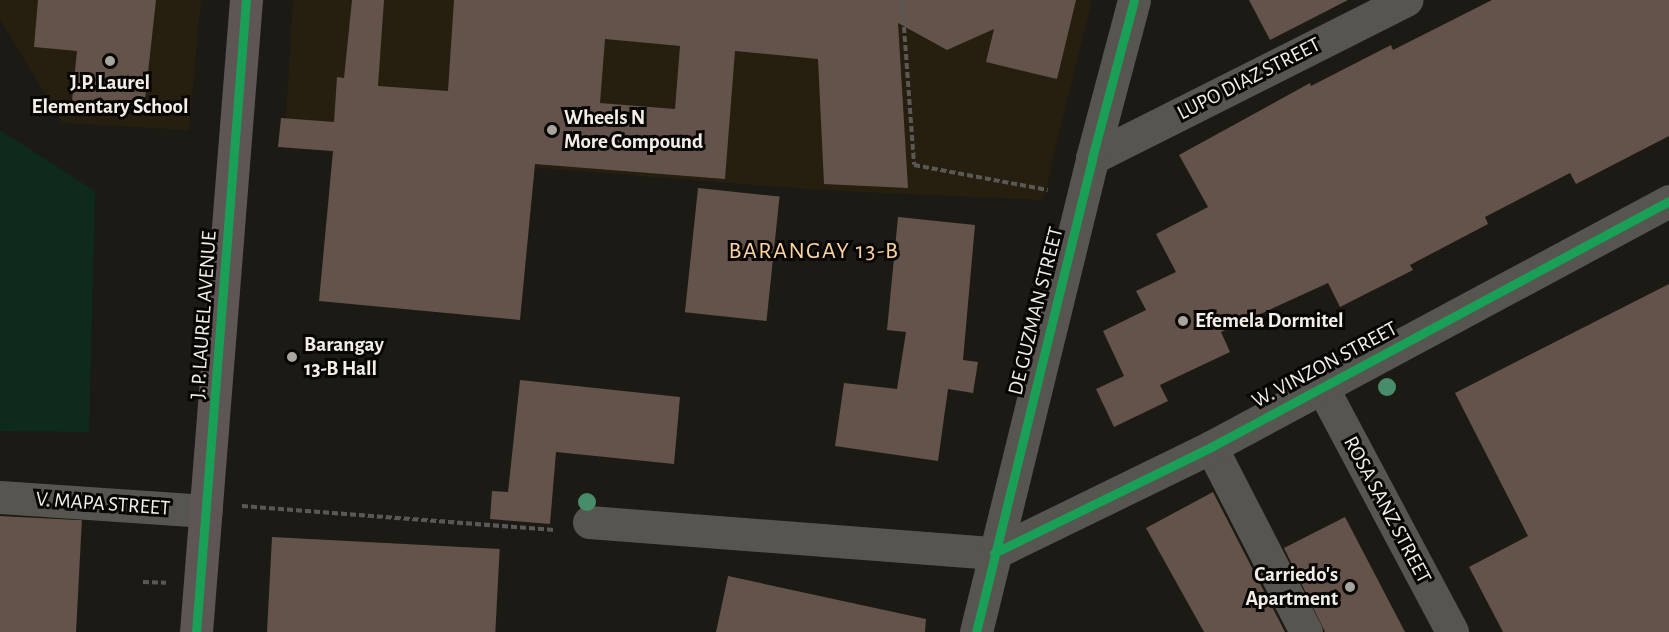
<!DOCTYPE html>
<style>
body{margin:0}
#map{position:relative;width:1669px;height:632px;overflow:hidden;background:#1c1a14;font-family:"Alegreya Sans",sans-serif}
div>[style]{position:absolute}
.built>*{inset:0;background:#261f10}
.green>*{inset:0;background:#0e2a1d}
.building>*{inset:0;background:#64534b;transform-origin:0 0}
.path>*{height:4px;margin-top:-2px;transform-origin:0;background:repeating-linear-gradient(90deg,#595854 0 6px,transparent 0 9px)}
.minor>*{height:33px;margin:-16.5px;padding:0 16.5px;transform-origin:16.5px;border-radius:16.5px;background:#575550}
.major>*{height:33px;margin:-16.5px;padding:0 16.5px;transform-origin:16.5px;border-radius:16.5px;background:#5e5654}
.cycleway>*{height:9px;margin:-4.5px;padding:0 4.5px;transform-origin:4.5px;border-radius:4.5px;background:#1a9f57}
.trees>*{width:18px;height:18px;margin:-9px;border-radius:50%;background:#478d6b}
.dots>*{width:16px;height:16px;translate:-50% -50%;box-sizing:border-box;border:3px solid #080603;border-radius:50%}
span{translate:-50% -50%;white-space:nowrap;text-align:center;line-height:1.15;-webkit-text-stroke:6px #080603;paint-order:stroke}
.street-label{font-size:21px;color:#f3efe8}
.poi-label{font-size:21px;color:#f3efe8;font-weight:700}
.left{translate:0 -50%;text-align:left}
.right{translate:-100% -50%;text-align:right}
.quarter-label{font-size:24px;color:#fcd2a0;letter-spacing:1.5px}
</style>
<div id="map">
<div class="built">
<div style="clip-path:polygon(0 0,201px 0,189px 130px,63px 123px,0 20px)"></div>
<div style="clip-path:polygon(293px 0,1092px 0,1043px 200px,819px 190px,284px 148px)"></div>
</div>
<div class="green">
<div style="clip-path:polygon(0 130px,95px 191px,89px 432px,0 431px)"></div>
</div>
<div class="building">
<div style="clip-path:polygon(38px 0,156px 0,144px 109px,72px 101px,77px 51px,34px 47px)"></div>
<div style="clip-path:polygon(evenodd,352px 0,384px 0,378px 86px,448px 91px,454px 0,1076px 0,1057px 79px,986px 62px,994px 29px,947px 50px,898px 23px,908px 188px,824px 184px,818px 59px,735px 51px,725px 179px,535px 164px,520px 320px,319px 301px,333px 151px,278px 147px,281px 118px,334px 122px,337px 77px,344px 78px,352px 0,605px 39px,680px 46px,675px 109px,600px 103px,605px 39px)"></div>
<div style="clip-path:polygon(1249px 0,1348px 0,1270px 40px)"></div>
<div style="clip-path:polygon(1492px 0,1669px 0,1669px 136px,1576px 184px,1570px 173px,1485px 217px,1488px 224px,1410px 265px,1413px 270px,1340px 307px,1328px 283px,1221px 332px,1230px 352px,1160px 385px,1168px 401px,1114px 427px,1096px 389px,1124px 376px,1103px 331px,1146px 310px,1136px 291px,1176px 272px,1156px 234px,1208px 207px,1179px 155px,1310px 83px,1311px 86px,1391px 45px,1393px 50px)"></div>
<div style="left:698px;top:188px;width:82px;height:125px;rotate:6deg"></div>
<div style="clip-path:polygon(898px 217px,975px 225px,963px 360px,978px 362px,973px 393px,948px 389px,938px 461px,835px 446px,844px 383px,897px 389px,906px 332px,887px 330px)"></div>
<div style="clip-path:polygon(1669px 284px,1669px 632px,1503px 632px,1469px 567px,1528px 536px,1455px 393px)"></div>
<div style="clip-path:polygon(520px 380px,680px 397px,674px 464px,556px 452px,550px 524px,490px 519px,492px 491px,508px 492px)"></div>
<div style="clip-path:polygon(1213px 492px,1285px 632px,1204px 632px,1146px 528px)"></div>
<div style="left:0;top:516px;width:82px;height:116px;rotate:3deg"></div>
<div style="clip-path:polygon(1345px 517px,1405px 632px,1325px 632px,1284px 548px)"></div>
<div style="left:272px;top:537px;width:228px;height:95px;rotate:3deg"></div>
<div style="clip-path:polygon(728px 576px,926px 619px,925px 632px,716px 632px)"></div>
</div>
<div class="path">
<div style="left:902px;top:0;width:165px;rotate:85.8deg"></div>
<div style="left:914px;top:165px;width:136px;rotate:10.6deg"></div>
<div style="left:242px;top:506px;width:314px;rotate:4.4deg"></div>
<div style="left:143px;top:582px;width:23px;rotate:2deg"></div>
</div>
<div class="minor">
<div style="left:1092px;top:158px;width:352px;rotate:-26.7deg"></div>
<div style="left:1322px;top:387px;width:277px;rotate:62deg"></div>
<div style="left:1211px;top:447px;width:208px;rotate:62.8deg"></div>
<div style="left:0;top:497px;width:206px;rotate:3.9deg"></div>
<div style="left:589px;top:522px;width:406px;rotate:4.4deg"></div>
<div style="left:994px;top:553px;width:242px;rotate:-26deg"></div>
<div style="left:1211px;top:447px;width:520px;rotate:-28.24deg"></div>
<div style="left:976px;top:632px;width:488px;rotate:-76.2deg"></div>
<div style="left:1092px;top:158px;width:163px;rotate:-75.1deg"></div>
</div>
<div class="major">
<div style="left:196px;top:632px;width:634px;rotate:-85.48deg"></div>
</div>
<div class="cycleway">
<div style="left:994px;top:553px;width:242px;rotate:-26deg"></div>
<div style="left:1211px;top:447px;width:520px;rotate:-28.24deg"></div>
<div style="left:196px;top:632px;width:634px;rotate:-85.48deg"></div>
<div style="left:976px;top:632px;width:488px;rotate:-76.2deg"></div>
<div style="left:1092px;top:158px;width:163px;rotate:-75.1deg"></div>
</div>
<div class="trees">
<div style="left:1387px;top:387px"></div>
<div style="left:587px;top:502px"></div>
</div>
<div class="dots">
<div style="left:110px;top:61px;background:#a8a49e"></div>
<div style="left:552px;top:130px;background:#a8a49e"></div>
<div style="left:1183px;top:321px;background:#a8a49e"></div>
<div style="left:292px;top:357px;background:#a8a49e"></div>
<div style="left:1350px;top:587px;background:#a8a49e"></div>
</div>
<div class="street-label">
<span style="left:1249px;top:79px;rotate:-27deg">LUPO DIAZ STREET</span>
<span style="left:1036px;top:311px;rotate:-76deg">DE GUZMAN STREET</span>
<span style="left:204px;top:315px;rotate:-86deg">J. P. LAUREL AVENUE</span>
<span style="left:1325px;top:365px;rotate:-28deg">W. VINZON STREET</span>
<span style="left:103px;top:504px;rotate:4deg">V. MAPA STREET</span>
<span style="left:1387px;top:510px;rotate:62deg">ROSA SANZ STREET</span>
</div>
<div class="poi-label">
<span style="left:110px;top:95px">J.P. Laurel<br>Elementary School</span>
<span class="left" style="left:564px;top:130px">Wheels N<br>More Compound</span>
<span class="left" style="left:1195px;top:321px">Efemela Dormitel</span>
<span class="left" style="left:304px;top:357px">Barangay<br>13-B Hall</span>
<span class="right" style="left:1338px;top:587px">Carriedo's<br>Apartment</span>
</div>
<div class="quarter-label">
<span style="left:814px;top:252px">BARANGAY 13-B</span>
</div>
</div>
